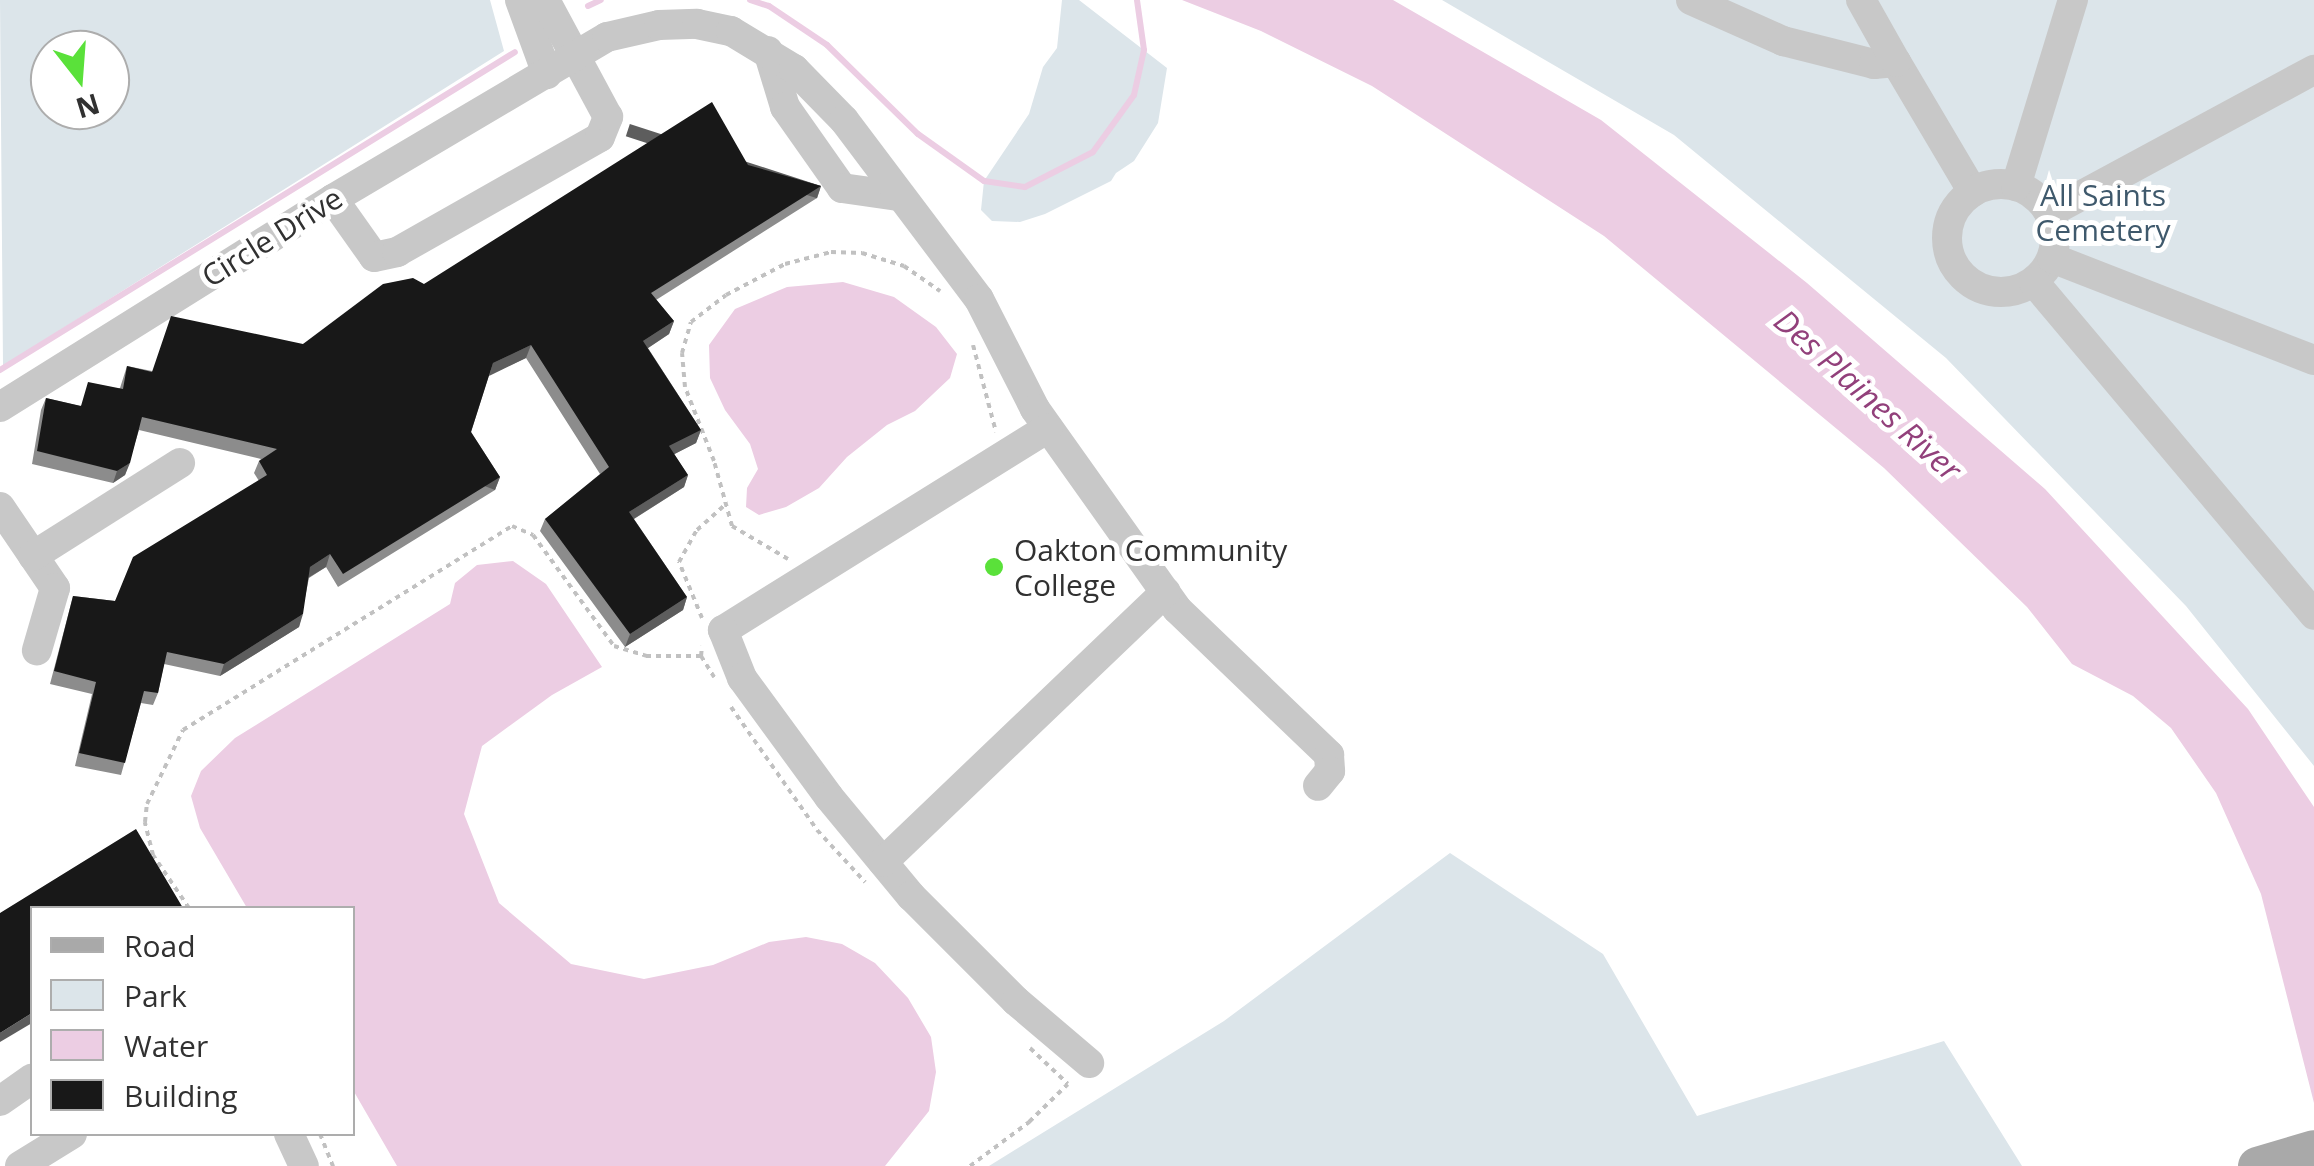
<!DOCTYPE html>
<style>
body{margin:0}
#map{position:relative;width:2314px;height:1166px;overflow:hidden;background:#fff;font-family:"Open Sans",sans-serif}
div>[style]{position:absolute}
.green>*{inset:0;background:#dce5ea}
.water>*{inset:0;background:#eccde3}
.stream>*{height:6px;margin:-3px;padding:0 3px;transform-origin:3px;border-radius:3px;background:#eccde3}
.path>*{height:4px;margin-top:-2px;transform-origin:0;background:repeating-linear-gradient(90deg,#c1c1c1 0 5px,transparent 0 10px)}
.minor>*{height:30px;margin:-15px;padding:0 15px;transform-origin:15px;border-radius:15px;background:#c8c8c8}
.minor>.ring{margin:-15px;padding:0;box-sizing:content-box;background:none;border:30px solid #c8c8c8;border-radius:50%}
.major>*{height:38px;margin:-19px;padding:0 19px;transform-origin:19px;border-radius:19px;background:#a9a9a9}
.wall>*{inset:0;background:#8c8c8c}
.shaded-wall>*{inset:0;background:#5d5d5d;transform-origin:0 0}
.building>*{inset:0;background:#181818}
.dots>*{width:28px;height:28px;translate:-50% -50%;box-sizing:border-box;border:5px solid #fff;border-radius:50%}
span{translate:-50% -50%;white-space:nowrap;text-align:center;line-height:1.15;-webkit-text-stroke:10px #fff;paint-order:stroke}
.park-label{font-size:30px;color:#3f596c}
.street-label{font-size:30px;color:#313131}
.poi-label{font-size:30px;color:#313131}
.left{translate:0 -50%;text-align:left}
.water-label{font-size:32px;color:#92407b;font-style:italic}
.legend{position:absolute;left:30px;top:906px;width:325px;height:230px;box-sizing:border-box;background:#fff;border:2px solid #adadad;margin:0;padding:12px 18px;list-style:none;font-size:30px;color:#313131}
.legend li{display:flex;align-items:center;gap:20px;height:50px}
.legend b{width:50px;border:2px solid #adadad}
.north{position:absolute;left:30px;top:30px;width:100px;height:100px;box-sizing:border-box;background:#fff;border:2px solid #adadad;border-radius:50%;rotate:163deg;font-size:28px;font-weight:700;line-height:40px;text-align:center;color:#313131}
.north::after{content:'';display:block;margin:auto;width:35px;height:45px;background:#5ae13a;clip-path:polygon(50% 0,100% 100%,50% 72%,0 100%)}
</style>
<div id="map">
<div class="green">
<div style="clip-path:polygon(evenodd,0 0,490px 0,504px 51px,3px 366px,0 0,50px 50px,110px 50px,110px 110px,50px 110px,50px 50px)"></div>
<div style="clip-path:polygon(1062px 0,1079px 0,1167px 68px,1158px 123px,1134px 161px,1116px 173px,1111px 181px,1045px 214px,1020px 222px,992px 221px,981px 210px,984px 181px,1029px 114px,1043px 67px,1057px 48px)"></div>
<div style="clip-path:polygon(1442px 0,2314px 0,2314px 766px,2186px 606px,1946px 358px,1674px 135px)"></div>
<div style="clip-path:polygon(1450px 853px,1603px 954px,1697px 1116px,1944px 1041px,2022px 1166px,989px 1166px,1224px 1021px)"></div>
</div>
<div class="water">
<div style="clip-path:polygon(1182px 0,1393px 0,1601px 120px,1807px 283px,2045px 489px,2248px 709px,2314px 807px,2314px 1103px,2261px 894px,2216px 793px,2171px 728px,2133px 696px,2072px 664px,2027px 607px,1884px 468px,1604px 236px,1372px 86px,1261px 31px)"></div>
<div style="clip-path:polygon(843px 282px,894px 297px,936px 327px,957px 354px,950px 378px,915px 411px,887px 425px,847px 457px,819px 488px,786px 507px,759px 515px,746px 507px,747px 488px,758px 469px,750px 444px,725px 410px,710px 378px,709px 345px,735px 309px,787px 287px)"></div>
<div style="clip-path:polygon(513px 561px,546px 584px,602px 667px,552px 695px,482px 746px,464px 814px,499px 903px,571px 964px,644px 979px,713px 965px,769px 942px,806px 937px,842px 944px,875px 963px,908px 998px,931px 1037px,936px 1072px,929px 1111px,885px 1166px,397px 1166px,353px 1090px,352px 908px,247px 908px,200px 828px,191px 796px,201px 771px,235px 738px,450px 604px,455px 583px,477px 565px)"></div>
</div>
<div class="stream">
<div style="left:750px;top:0;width:20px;rotate:18deg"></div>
<div style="left:769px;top:6px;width:70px;rotate:33.9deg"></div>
<div style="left:827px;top:45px;width:127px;rotate:44.4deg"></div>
<div style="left:918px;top:134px;width:81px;rotate:35.5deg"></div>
<div style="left:984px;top:181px;width:41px;rotate:8.3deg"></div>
<div style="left:1025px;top:187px;width:76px;rotate:-27.2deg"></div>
<div style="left:1093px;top:152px;width:70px;rotate:-54.3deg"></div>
<div style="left:1134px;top:95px;width:46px;rotate:-77.5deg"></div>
<div style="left:1144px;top:50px;width:50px;rotate:-98deg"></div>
<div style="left:588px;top:6px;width:14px;rotate:-25deg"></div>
<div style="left:0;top:370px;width:605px;rotate:-31.69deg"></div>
</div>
<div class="path">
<div style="left:973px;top:345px;width:90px;rotate:75.2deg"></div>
<div style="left:788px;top:559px;width:65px;rotate:-149.5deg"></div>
<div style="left:732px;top:526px;width:67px;rotate:-105.5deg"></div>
<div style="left:714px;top:461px;width:79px;rotate:-111.4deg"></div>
<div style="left:685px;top:387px;width:34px;rotate:-95deg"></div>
<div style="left:682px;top:353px;width:32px;rotate:-74deg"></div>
<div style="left:691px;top:322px;width:44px;rotate:-37.6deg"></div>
<div style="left:726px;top:295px;width:67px;rotate:-27.7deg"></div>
<div style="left:785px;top:264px;width:48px;rotate:-14.6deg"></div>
<div style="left:831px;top:252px;width:31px;rotate:2deg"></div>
<div style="left:862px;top:253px;width:44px;rotate:17.2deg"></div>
<div style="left:904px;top:266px;width:44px;rotate:34.8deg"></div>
<div style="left:702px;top:618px;width:61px;rotate:-112.3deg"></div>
<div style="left:679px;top:562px;width:37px;rotate:-61deg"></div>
<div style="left:697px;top:530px;width:38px;rotate:-42deg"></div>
<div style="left:701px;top:656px;width:25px;rotate:58deg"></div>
<div style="left:731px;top:707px;width:150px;rotate:55deg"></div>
<div style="left:817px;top:830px;width:71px;rotate:47.3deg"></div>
<div style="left:189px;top:908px;width:64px;rotate:-124.2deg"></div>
<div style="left:153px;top:855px;width:34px;rotate:-104deg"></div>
<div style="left:145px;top:822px;width:18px;rotate:-84deg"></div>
<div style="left:147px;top:804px;width:82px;rotate:-64.1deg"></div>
<div style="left:183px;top:730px;width:387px;rotate:-31.8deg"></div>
<div style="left:512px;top:526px;width:23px;rotate:23deg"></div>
<div style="left:533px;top:535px;width:137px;rotate:53.9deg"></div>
<div style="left:614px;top:646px;width:34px;rotate:17deg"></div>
<div style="left:646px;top:656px;width:55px"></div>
<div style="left:701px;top:656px;width:10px;rotate:-84deg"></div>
<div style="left:1030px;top:1048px;width:52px;rotate:43.5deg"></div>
<div style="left:320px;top:1134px;width:35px;rotate:68deg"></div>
<div style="left:970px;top:1166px;width:74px;rotate:-36.7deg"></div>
<div style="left:1029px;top:1122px;width:54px;rotate:-44.3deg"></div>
</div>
<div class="minor">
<div style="left:520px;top:0;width:79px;rotate:70deg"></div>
<div style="left:1691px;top:0;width:101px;rotate:24deg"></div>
<div style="left:1783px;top:41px;width:94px;rotate:14.2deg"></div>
<div style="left:1874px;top:64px;width:22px;rotate:-5deg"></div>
<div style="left:1896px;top:62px;width:151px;rotate:59.4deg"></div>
<div style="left:1861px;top:0;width:71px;rotate:60.6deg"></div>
<div style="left:768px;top:51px;width:59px;rotate:73.1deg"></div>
<div style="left:785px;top:107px;width:99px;rotate:54.9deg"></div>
<div style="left:842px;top:188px;width:58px;rotate:8deg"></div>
<div class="ring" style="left:1947px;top:184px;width:78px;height:78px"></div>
<div style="left:2016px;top:186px;width:195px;rotate:-73deg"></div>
<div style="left:333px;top:199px;width:71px;rotate:54.7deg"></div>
<div style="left:374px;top:257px;width:24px;rotate:-12deg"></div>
<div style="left:397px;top:252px;width:233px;rotate:-29.5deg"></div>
<div style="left:600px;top:137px;width:22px;rotate:-68deg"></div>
<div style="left:608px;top:117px;width:133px;rotate:-118.3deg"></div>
<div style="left:2049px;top:213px;width:301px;rotate:-28.4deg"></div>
<div style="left:2052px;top:258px;width:281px;rotate:21.3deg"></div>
<div style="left:2034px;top:282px;width:435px;rotate:49.9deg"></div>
<div style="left:0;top:407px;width:393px;rotate:-32deg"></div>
<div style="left:333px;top:199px;width:318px;rotate:-30.6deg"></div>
<div style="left:607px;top:37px;width:53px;rotate:-13deg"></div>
<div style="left:659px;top:25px;width:38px;rotate:-2deg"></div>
<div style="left:697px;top:24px;width:35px;rotate:12deg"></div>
<div style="left:731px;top:31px;width:74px;rotate:31.1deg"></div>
<div style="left:794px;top:69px;width:71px;rotate:45.6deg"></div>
<div style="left:844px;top:120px;width:224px;rotate:53deg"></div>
<div style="left:979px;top:299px;width:123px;rotate:63deg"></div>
<div style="left:1035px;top:409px;width:245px;rotate:54.6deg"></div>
<div style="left:1177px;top:609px;width:211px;rotate:43.8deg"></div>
<div style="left:1329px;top:755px;width:16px;rotate:86deg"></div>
<div style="left:1330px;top:771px;width:19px;rotate:129deg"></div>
<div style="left:1048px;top:428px;width:383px;rotate:148.1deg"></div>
<div style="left:723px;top:630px;width:52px;rotate:68.4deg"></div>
<div style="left:742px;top:678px;width:147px;rotate:53.8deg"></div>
<div style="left:829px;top:797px;width:129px;rotate:50.4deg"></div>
<div style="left:911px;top:896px;width:148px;rotate:45deg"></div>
<div style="left:1016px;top:1001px;width:96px;rotate:40.3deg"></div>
<div style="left:0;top:507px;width:98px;rotate:55.8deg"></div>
<div style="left:55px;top:588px;width:65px;rotate:106.2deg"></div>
<div style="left:33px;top:556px;width:174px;rotate:-32.3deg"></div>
<div style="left:883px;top:862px;width:391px;rotate:-43.7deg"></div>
<div style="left:0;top:1101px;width:39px;rotate:-35deg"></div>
<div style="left:289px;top:1134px;width:35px;rotate:65deg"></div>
<div style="left:20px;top:1166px;width:61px;rotate:-31.6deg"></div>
</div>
<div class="major">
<div style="left:2257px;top:1166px;width:59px;rotate:-16.6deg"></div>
</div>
<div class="wall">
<div style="clip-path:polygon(748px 165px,821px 186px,817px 198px,656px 300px,674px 321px,669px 334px,648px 348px,701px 430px,696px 443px,674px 454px,688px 475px,684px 487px,634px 519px,687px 597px,683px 610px,625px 647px,540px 531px,545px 519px,600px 474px,526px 358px,489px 375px,471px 432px,500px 477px,495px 490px,338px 587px,326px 567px,309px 578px,299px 627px,220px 676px,164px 664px,158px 693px,153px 705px,141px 703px,121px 775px,75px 766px,92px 694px,50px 684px,73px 596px,115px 601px,259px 481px,254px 473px,259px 461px,261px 459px,139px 430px,125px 475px,113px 483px,32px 464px,41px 410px,46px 398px,80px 406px,120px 388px,127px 366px,152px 371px,303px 344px,424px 284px)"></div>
</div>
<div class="shaded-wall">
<div style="left:821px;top:186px;width:13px;height:201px;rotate:108deg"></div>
<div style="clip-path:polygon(674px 321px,669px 334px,639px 354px,643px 341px)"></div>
<div style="clip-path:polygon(531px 345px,526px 358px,489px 376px,493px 363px)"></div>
<div style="clip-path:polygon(701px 430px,696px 443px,665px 459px,669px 446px)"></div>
<div style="clip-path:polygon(130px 463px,125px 475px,113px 483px,117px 471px)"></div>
<div style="clip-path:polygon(688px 475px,684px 487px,624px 525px,629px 512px)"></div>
<div style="left:500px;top:477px;width:14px;height:185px;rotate:111deg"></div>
<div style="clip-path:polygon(330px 554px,326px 567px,306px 579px,310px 567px)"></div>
<div style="clip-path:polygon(687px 597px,683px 610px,625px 647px,630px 634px)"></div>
<div style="clip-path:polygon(303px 614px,299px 627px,220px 676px,224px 664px)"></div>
<div style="clip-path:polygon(32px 1013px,32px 1023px,0 1042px,0 1033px)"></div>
</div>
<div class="building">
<div style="clip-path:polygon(712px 102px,748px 165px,821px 186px,651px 293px,674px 321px,643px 341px,701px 430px,669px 446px,688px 475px,629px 512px,687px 597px,630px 634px,545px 519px,609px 467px,531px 345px,493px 363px,471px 432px,500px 477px,343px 574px,330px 554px,310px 567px,303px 614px,224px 664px,167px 652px,158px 693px,144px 691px,125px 763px,79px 753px,96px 682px,54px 671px,73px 596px,115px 601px,133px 557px,267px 475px,259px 461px,277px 449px,142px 417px,130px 463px,117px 471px,37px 451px,46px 398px,81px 406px,88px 382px,123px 389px,127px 366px,152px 372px,171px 316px,303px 344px,383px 284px,413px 278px,424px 284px)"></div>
<div style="clip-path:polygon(136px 829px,183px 908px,32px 908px,32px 1013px,0 1033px,0 913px)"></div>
</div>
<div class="dots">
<div style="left:994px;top:567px;background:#5ae13a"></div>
</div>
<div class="park-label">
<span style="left:2103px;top:212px">All Saints<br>Cemetery</span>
</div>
<div class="street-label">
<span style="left:272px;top:237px;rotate:-32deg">Circle Drive</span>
</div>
<div class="poi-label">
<span class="left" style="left:1014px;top:567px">Oakton Community<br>College</span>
</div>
<div class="water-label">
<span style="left:1868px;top:395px;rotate:42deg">Des Plaines River</span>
</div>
<ul class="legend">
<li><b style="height:12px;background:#a9a9a9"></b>Road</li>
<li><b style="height:28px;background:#dce5ea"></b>Park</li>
<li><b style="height:28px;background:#eccde3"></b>Water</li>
<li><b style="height:28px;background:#181818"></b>Building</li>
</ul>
<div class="north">N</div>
</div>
